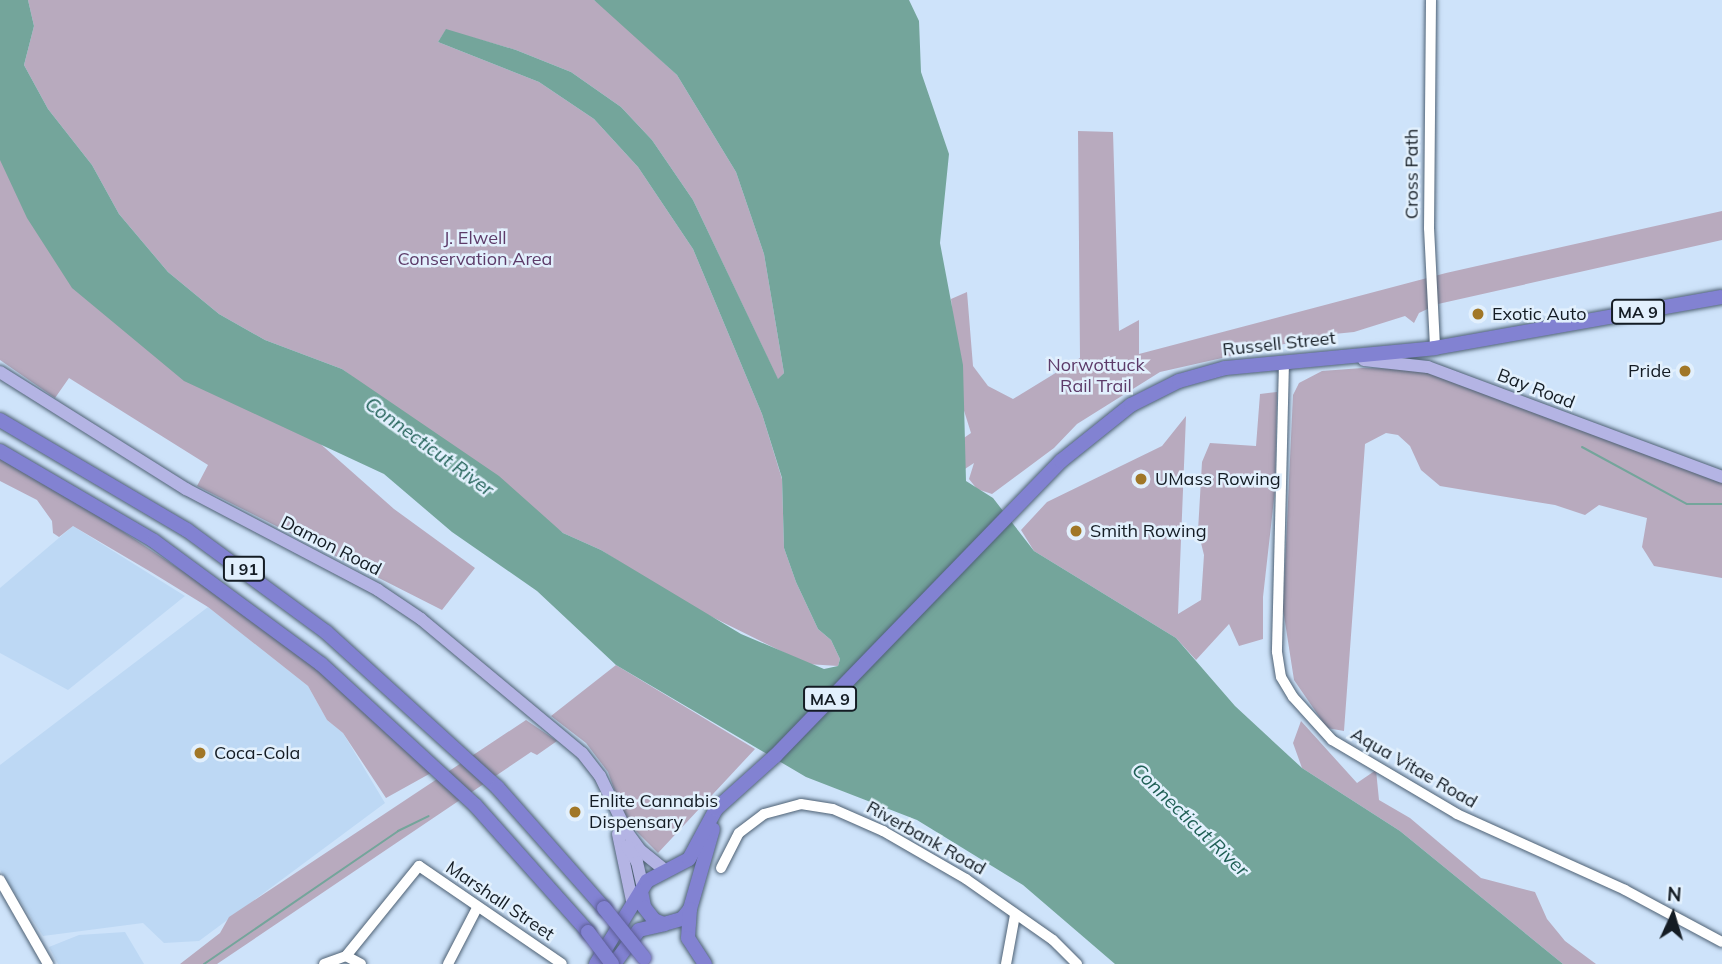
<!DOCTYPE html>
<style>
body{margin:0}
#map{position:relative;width:1722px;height:964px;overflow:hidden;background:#cee3fa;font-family:Mulish,sans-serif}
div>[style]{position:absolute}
.built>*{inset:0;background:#bdd8f4}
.green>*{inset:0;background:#b8aabe}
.water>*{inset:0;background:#74a59b}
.stream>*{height:2px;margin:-1px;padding:0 1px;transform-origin:1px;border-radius:1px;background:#74a59b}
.roads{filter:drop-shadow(0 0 2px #4e6174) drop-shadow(0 0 2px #4e6174)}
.minor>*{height:10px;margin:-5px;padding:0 5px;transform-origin:5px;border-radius:5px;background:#fff}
.major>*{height:12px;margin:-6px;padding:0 6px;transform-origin:6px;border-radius:6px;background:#b4b4e4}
.highway>*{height:14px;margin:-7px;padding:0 7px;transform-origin:7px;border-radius:7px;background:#8282d2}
.bridges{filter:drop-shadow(0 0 2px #5c5e95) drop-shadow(0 0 2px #5c5e95)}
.highway-bridge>*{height:14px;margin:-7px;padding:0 7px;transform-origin:7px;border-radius:7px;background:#8282d2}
.dots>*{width:19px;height:19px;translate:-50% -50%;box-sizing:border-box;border:4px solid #e2f0fd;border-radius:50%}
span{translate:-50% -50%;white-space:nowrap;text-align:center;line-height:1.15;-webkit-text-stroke:5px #e2f0fd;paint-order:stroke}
.shield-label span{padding:2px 5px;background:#e2f0fd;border:2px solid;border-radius:5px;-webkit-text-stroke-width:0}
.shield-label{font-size:16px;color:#141c24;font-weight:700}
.street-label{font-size:18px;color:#141c24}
.park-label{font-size:18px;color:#5d3b69}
.poi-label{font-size:18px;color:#141c24}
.left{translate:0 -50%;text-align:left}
.right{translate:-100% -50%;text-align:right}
.water-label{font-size:19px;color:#206056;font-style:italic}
.north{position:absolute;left:1638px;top:880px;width:70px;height:70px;-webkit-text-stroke:5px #e2f0fd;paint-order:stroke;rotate:4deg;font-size:19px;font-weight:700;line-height:28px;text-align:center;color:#141c24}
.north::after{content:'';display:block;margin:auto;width:24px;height:32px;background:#141c24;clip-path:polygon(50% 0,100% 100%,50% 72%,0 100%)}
</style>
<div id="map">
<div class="built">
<div style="clip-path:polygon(73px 526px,185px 596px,68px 690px,0 653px,0 588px)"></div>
<div style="clip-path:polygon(208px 607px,308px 686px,327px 720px,343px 733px,385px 803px,199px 941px,164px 943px,143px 923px,43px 936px,0 870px,0 765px)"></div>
<div style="clip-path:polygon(125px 932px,144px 964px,58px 964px,49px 947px,79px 935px)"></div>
</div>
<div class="green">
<div style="clip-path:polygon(28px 0,594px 0,606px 9px,677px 75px,736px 172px,764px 254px,784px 373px,778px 380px,693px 200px,652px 140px,621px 107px,571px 72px,516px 50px,446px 30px,438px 42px,539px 82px,594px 119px,638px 167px,693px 249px,762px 414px,782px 479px,784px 548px,796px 582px,818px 629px,831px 640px,840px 659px,838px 666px,807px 664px,684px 603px,601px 550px,563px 533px,342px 369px,265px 340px,219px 314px,168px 272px,119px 214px,92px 165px,48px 109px,24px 65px,34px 26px)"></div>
<div style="clip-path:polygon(1078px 131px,1113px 132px,1119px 331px,1139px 320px,1139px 354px,1446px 273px,1722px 211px,1722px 240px,1438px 304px,1419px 313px,1414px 323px,1405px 316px,1354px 332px,1324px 335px,1160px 372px,1077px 424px,1054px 448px,992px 494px,977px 489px,969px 479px,974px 463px,883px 523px,873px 501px,971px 433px,961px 401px,951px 299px,967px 292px,973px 366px,988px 386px,1013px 399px,1080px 358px)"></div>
<div style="clip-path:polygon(0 158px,137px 339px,316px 440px,394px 509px,475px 568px,442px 610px,197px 486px,208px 465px,69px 378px,55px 398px,0 360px)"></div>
<div style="clip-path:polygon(1362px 368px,1419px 369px,1443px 376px,1722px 482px,1722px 578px,1654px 566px,1642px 547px,1647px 518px,1599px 505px,1585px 515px,1555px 505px,1440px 486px,1421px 470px,1410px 446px,1398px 435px,1386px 433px,1365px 444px,1344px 731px,1327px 728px,1294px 680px,1283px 609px,1293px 395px,1299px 383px,1322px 371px)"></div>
<div style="clip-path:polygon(1277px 392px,1275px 490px,1263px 597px,1263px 639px,1239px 646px,1229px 624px,1196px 660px,1176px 638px,1034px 551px,1021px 530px,1047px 502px,1162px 446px,1186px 416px,1178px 614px,1201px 600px,1204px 555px,1198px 531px,1202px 462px,1210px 443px,1256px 446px,1260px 394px)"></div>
<div style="clip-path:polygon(0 459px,110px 523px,234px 605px,325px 675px,431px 773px,386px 798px,343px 733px,327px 720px,308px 686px,208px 607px,151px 572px,73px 526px,59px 537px,53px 533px,52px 521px,37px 500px,0 481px)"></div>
<div style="clip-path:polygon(616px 665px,755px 749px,658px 853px,625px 820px,608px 772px,586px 743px,551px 716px)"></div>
<div style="clip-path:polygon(526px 720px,557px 741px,537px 755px,531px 752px,217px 964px,180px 964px,220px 933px,229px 917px)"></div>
<div style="clip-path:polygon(1301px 721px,1357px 783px,1376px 770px,1379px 800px,1410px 818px,1481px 878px,1535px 892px,1547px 919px,1565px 941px,1596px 964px,1563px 964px,1400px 831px,1302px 768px,1293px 743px)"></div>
</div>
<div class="water">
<div style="clip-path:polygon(0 0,28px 0,34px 26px,24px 65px,48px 109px,92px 165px,119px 214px,168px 272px,219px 314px,265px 340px,342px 369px,499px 476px,563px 533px,601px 550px,741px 634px,824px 669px,838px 666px,840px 659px,831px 640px,818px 629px,796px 582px,784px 548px,782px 478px,762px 414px,693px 249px,638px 167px,594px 119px,539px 82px,438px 42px,446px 29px,516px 50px,571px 72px,621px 107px,652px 140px,693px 200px,778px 379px,784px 373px,764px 254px,736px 172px,677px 75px,594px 0,909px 0,919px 21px,921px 72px,949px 154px,940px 243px,963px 365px,966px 481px,993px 498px,1034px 551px,1176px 638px,1235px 706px,1302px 768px,1400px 831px,1563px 964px,1115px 964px,1023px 885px,917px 820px,806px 777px,616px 665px,537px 591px,452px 532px,384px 474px,184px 381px,72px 288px,27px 218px,0 160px)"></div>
</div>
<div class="stream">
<div style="left:1582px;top:447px;width:119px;rotate:28.5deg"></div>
<div style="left:1687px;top:504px;width:35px"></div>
<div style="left:204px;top:964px;width:235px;rotate:-34.4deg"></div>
<div style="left:398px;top:831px;width:34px;rotate:-26deg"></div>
</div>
<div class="roads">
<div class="minor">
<div style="left:1431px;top:0;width:228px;rotate:90.5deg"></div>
<div style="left:1429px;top:228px;width:120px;rotate:87.1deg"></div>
<div style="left:1284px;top:362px;width:290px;rotate:91.4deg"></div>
<div style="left:1277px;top:652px;width:25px;rotate:81deg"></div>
<div style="left:1281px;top:677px;width:23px;rotate:59deg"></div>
<div style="left:1293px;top:697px;width:58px;rotate:47.8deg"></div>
<div style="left:1332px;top:740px;width:145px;rotate:30.6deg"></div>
<div style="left:1457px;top:814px;width:184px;rotate:24.3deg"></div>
<div style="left:1625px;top:890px;width:110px;rotate:28.2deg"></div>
<div style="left:721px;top:868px;width:39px;rotate:-63deg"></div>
<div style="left:739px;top:833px;width:31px;rotate:-37deg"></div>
<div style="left:764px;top:814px;width:38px;rotate:-15deg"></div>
<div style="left:801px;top:804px;width:32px;rotate:9deg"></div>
<div style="left:833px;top:809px;width:55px;rotate:23.7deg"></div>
<div style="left:883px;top:831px;width:96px;rotate:30deg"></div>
<div style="left:966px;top:879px;width:106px;rotate:35deg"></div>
<div style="left:1053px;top:940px;width:34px;rotate:45deg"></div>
<div style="left:0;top:880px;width:97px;rotate:60.3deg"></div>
<div style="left:346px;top:956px;width:17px;rotate:28deg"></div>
<div style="left:324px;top:964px;width:23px;rotate:-20deg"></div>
<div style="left:346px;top:956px;width:116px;rotate:-51deg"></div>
<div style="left:419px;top:866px;width:173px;rotate:34.4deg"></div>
<div style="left:448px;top:964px;width:63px;rotate:-62.6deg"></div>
<div style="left:1006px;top:964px;width:50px;rotate:-79.6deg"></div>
</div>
<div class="major">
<div style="left:1364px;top:360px;width:64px;rotate:6.2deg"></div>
<div style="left:1428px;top:367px;width:314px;rotate:20.5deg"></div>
<div style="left:0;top:372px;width:220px;rotate:32.2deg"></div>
<div style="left:186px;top:489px;width:217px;rotate:27.7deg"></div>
<div style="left:378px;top:590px;width:52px;rotate:34deg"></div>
<div style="left:421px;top:619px;width:209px;rotate:39.8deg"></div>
<div style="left:582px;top:753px;width:29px;rotate:52deg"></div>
<div style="left:600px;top:776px;width:62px;rotate:64.3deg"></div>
<div style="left:627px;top:832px;width:22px;rotate:54deg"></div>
<div style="left:640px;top:850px;width:33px;rotate:39deg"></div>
<div style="left:618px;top:834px;width:73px;rotate:78.1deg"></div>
<div style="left:627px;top:846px;width:19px;rotate:58deg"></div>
<div style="left:637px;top:862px;width:26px;rotate:77deg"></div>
</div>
<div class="highway">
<div style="left:0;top:420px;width:217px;rotate:30.5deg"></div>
<div style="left:187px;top:530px;width:172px;rotate:36.3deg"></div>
<div style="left:326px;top:632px;width:231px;rotate:42.2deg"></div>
<div style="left:497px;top:787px;width:162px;rotate:48.5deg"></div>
<div style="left:0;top:451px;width:178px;rotate:30.3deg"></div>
<div style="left:154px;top:541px;width:207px;rotate:36.4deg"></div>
<div style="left:321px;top:664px;width:209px;rotate:42.5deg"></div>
<div style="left:475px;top:805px;width:170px;rotate:48.3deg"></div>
<div style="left:641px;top:891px;width:16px;rotate:79deg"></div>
<div style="left:644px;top:907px;width:16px;rotate:52deg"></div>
<div style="left:654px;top:920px;width:11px;rotate:22deg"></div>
<div style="left:664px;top:924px;width:19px;rotate:-16deg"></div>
<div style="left:682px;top:919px;width:13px;rotate:-51deg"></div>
<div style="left:690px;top:909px;width:83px;rotate:-74deg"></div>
<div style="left:690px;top:909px;width:29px;rotate:94deg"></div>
<div style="left:688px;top:938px;width:31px;rotate:57deg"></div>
<div style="left:596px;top:964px;width:97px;rotate:-58.4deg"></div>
<div style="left:647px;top:881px;width:47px;rotate:-27.6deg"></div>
<div style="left:689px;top:859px;width:57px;rotate:-61.6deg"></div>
<div style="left:716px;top:809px;width:79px;rotate:-41.9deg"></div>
<div style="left:775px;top:756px;width:411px;rotate:-45.9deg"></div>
<div style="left:1061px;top:461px;width:90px;rotate:-38.7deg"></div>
<div style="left:1131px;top:405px;width:54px;rotate:-26.6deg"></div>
<div style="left:1179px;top:381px;width:48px;rotate:-15.8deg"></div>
<div style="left:1225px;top:368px;width:211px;rotate:-5.4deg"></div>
<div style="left:1435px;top:348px;width:291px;rotate:-10.1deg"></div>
<div style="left:614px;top:964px;width:42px;rotate:-53.7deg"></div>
<div style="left:639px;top:930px;width:26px;rotate:-13deg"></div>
</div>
</div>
<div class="bridges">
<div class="highway-bridge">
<div style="left:604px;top:908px;width:64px;rotate:51.3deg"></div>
<div style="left:588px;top:932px;width:40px;rotate:53deg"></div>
</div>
</div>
<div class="dots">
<div style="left:1478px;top:314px;background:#a17727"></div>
<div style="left:1685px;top:371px;background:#a17727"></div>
<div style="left:1141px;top:479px;background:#a17727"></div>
<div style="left:1076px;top:531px;background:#a17727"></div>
<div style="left:200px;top:753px;background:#a17727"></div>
<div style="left:575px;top:812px;background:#a17727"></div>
</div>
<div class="shield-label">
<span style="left:1638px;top:312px">MA 9</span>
<span style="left:244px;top:569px">I 91</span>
<span style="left:830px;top:699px">MA 9</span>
</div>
<div class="street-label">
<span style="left:1412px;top:174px;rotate:-90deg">Cross Path</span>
<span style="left:1279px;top:344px;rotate:-6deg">Russell Street</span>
<span style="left:1536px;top:389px;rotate:21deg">Bay Road</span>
<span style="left:331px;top:546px;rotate:27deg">Damon Road</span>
<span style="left:1414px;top:768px;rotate:30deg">Aqua Vitae Road</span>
<span style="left:926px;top:838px;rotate:29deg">Riverbank Road</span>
<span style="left:500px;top:901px;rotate:34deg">Marshall Street</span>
</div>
<div class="park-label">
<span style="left:475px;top:249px">J. Elwell<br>Conservation Area</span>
<span style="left:1096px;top:376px">Norwottuck<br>Rail Trail</span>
</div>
<div class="poi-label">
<span class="left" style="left:1492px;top:314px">Exotic Auto</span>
<span class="right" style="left:1671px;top:371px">Pride</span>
<span class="left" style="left:1155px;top:479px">UMass Rowing</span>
<span class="left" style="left:1090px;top:531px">Smith Rowing</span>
<span class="left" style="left:214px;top:753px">Coca-Cola</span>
<span class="left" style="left:589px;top:812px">Enlite Cannabis<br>Dispensary</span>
</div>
<div class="water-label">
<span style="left:429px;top:447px;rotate:36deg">Connecticut River</span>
<span style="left:1190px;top:820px;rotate:44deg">Connecticut River</span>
</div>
<div class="north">N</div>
</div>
